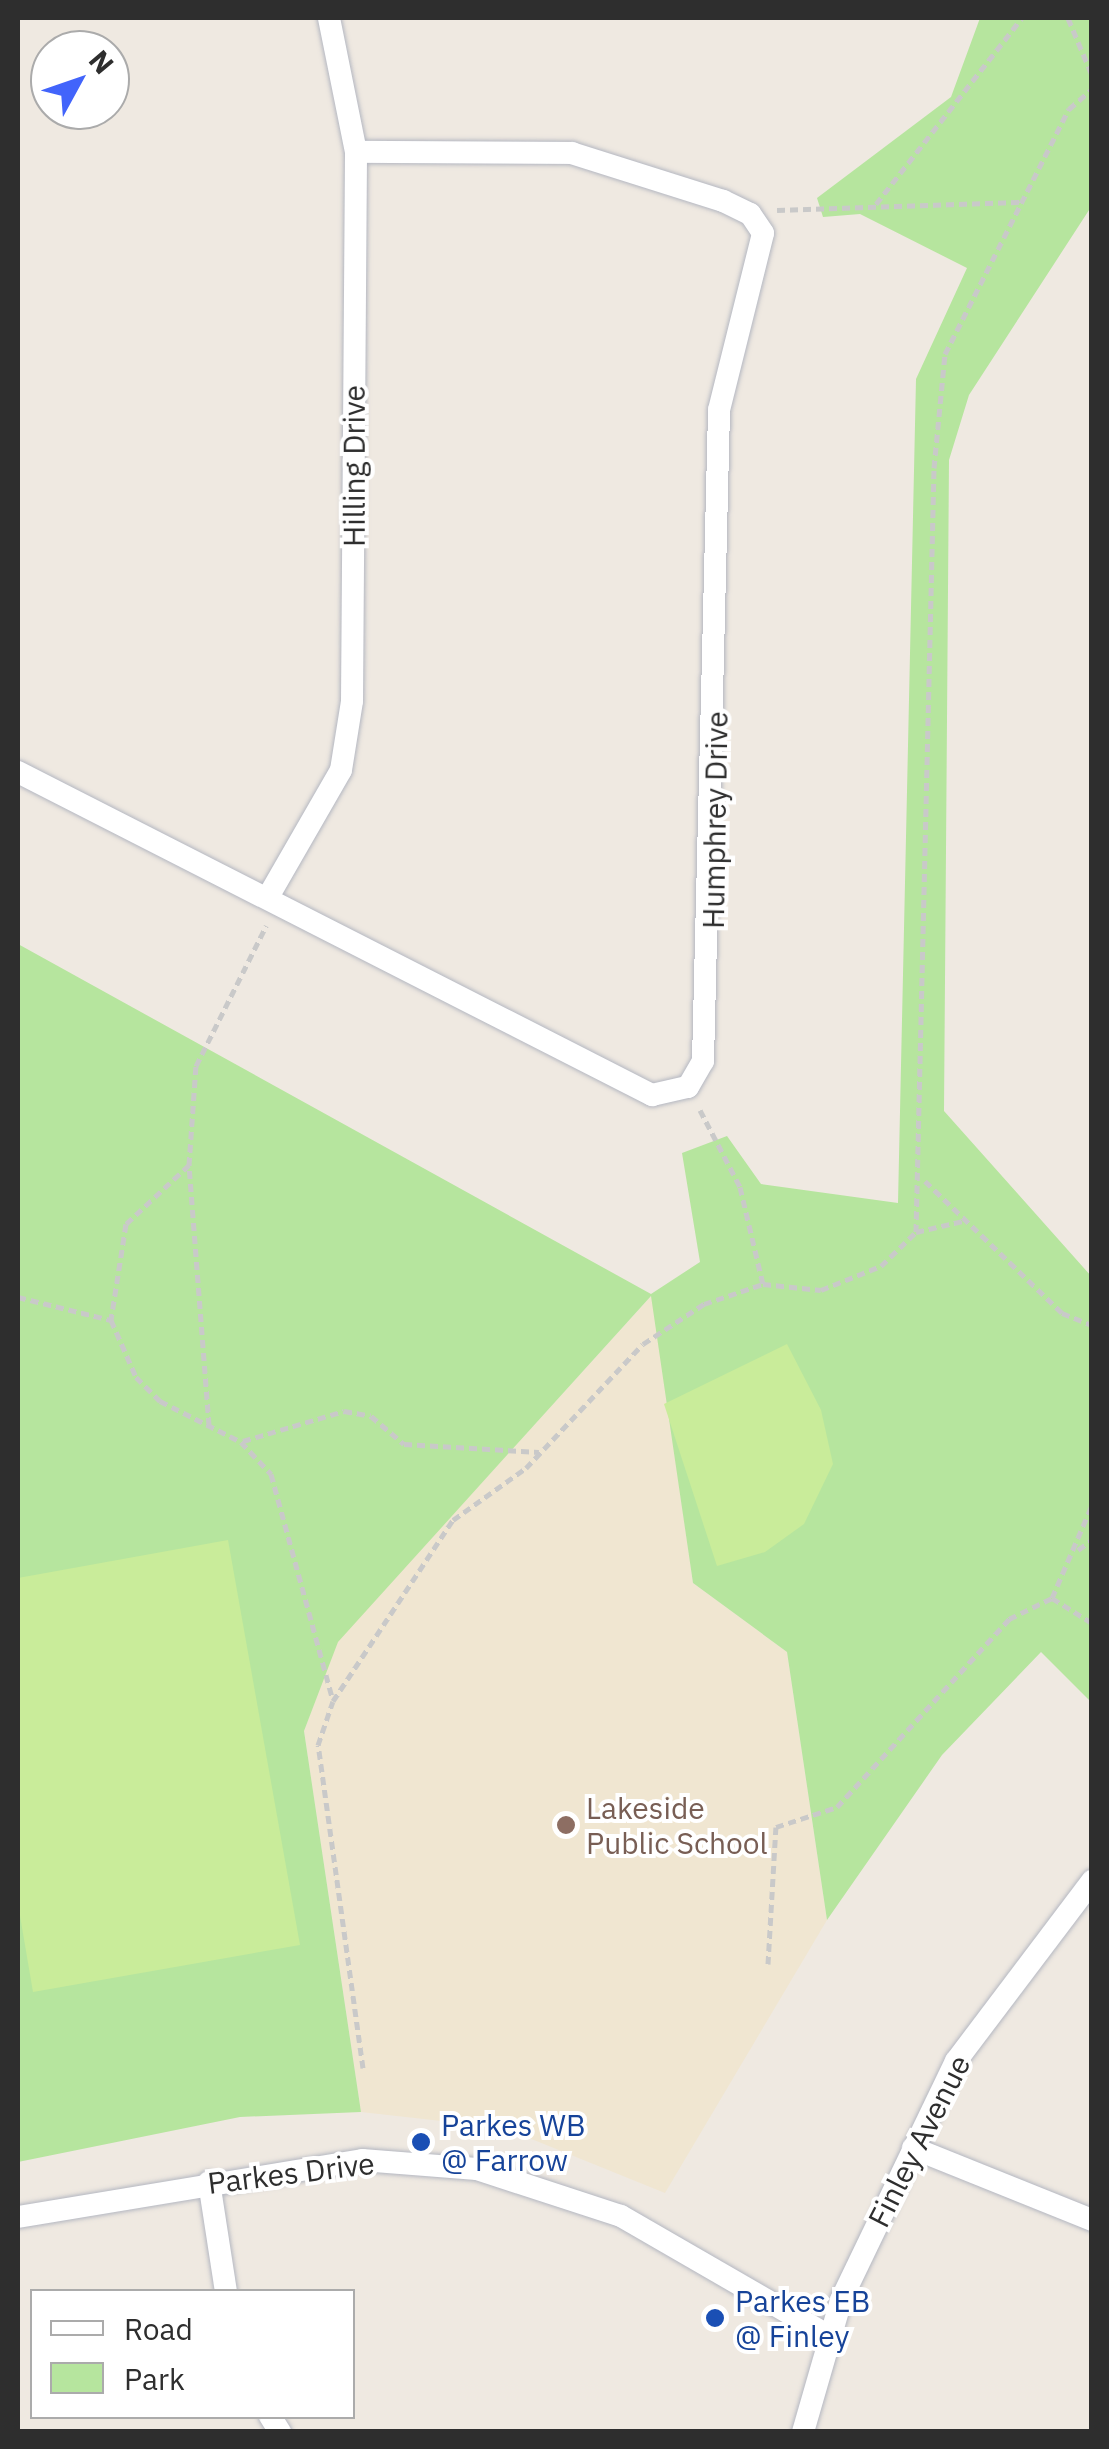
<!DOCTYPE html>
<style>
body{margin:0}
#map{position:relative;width:1109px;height:2449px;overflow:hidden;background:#efe9e1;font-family:"IBM Plex Sans",sans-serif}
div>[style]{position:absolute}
.education>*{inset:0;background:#f0e6d1}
.green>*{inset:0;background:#b6e59e}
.pitch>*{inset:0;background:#c9ec9a}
.path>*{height:5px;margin-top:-2.5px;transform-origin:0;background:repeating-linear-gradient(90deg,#c9c9c9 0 8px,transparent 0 13px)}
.roads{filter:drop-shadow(0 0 2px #b4b7c1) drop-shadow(0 0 2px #b4b7c1)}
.street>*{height:22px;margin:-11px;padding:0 11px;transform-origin:11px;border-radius:11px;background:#fff}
.dots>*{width:28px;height:28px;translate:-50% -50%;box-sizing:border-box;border:5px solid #fff;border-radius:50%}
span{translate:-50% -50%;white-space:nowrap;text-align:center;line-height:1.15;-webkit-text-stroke:8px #fff;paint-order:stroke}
.street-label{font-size:30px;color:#2e2e2e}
.education-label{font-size:30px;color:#785e54}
.left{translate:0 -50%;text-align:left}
.transit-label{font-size:30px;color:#164399}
.frame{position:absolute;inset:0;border:20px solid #2e2e2e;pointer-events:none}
.legend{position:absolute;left:30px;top:2289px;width:325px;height:130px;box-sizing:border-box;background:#fff;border:2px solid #ababab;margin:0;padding:12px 18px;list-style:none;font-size:30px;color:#2e2e2e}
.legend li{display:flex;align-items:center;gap:20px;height:50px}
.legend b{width:50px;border:2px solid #ababab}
.north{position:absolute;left:30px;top:30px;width:100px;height:100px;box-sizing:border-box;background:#fff;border:2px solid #ababab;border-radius:50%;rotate:50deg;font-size:28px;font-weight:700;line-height:40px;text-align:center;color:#2e2e2e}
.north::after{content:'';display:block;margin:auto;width:35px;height:45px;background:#4264fb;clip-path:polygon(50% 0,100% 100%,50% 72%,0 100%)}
</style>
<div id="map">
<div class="education">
<div style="clip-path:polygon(652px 1295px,693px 1583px,787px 1652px,827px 1920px,665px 2193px,504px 2128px,361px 2112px,304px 1731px,337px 1642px)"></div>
</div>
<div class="green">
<div style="clip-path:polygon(980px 18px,1091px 18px,1091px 207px,969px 395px,949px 460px,944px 1111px,1091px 1276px,1091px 1702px,1041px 1652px,942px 1755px,827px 1920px,787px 1652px,693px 1583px,651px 1296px,338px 1642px,304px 1731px,361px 2112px,240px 2117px,18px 2162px,18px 944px,651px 1294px,700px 1262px,682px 1153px,727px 1136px,761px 1184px,898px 1203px,916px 379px,967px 268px,860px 214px,823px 217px,817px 198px,951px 97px)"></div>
</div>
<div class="pitch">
<div style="clip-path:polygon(787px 1344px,821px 1410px,833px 1464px,804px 1524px,765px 1552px,717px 1566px,664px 1404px)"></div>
<div style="clip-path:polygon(228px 1540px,300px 1945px,33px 1992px,18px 1904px,18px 1578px)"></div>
</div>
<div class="path">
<div style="left:1068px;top:18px;width:62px;rotate:67.2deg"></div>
<div style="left:876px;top:204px;width:236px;rotate:-51.9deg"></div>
<div style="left:777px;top:210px;width:247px;rotate:-1.9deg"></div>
<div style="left:700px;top:1110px;width:87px;rotate:62.5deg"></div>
<div style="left:740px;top:1187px;width:100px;rotate:76.7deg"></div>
<div style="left:189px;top:1165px;width:86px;rotate:136.9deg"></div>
<div style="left:126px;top:1224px;width:97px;rotate:98.9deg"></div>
<div style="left:111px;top:1320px;width:62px;rotate:66.3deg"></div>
<div style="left:136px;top:1377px;width:34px;rotate:45deg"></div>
<div style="left:160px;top:1401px;width:91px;rotate:26.8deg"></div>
<div style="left:241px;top:1442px;width:44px;rotate:46.8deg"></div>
<div style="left:271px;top:1474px;width:235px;rotate:74.7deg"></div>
<div style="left:925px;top:1181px;width:190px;rotate:43.9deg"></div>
<div style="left:1062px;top:1313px;width:32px;rotate:22deg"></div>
<div style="left:916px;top:1232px;width:764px;rotate:-88.65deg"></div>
<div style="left:934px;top:468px;width:115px;rotate:-84.5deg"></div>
<div style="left:945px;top:354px;width:275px;rotate:-63.2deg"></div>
<div style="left:1069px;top:109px;width:30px;rotate:-41deg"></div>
<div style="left:18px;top:1297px;width:96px;rotate:13.9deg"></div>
<div style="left:209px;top:1425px;width:261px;rotate:-94.4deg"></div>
<div style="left:189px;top:1165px;width:99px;rotate:-86deg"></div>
<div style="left:196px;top:1066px;width:157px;rotate:-63.4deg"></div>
<div style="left:243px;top:1441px;width:105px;rotate:-16.5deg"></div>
<div style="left:344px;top:1411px;width:27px;rotate:10deg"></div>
<div style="left:371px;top:1416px;width:43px;rotate:40.3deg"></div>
<div style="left:404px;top:1444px;width:135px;rotate:3.4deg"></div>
<div style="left:1078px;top:1550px;width:17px;rotate:-36deg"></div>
<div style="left:1052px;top:1598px;width:47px;rotate:32deg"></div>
<div style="left:768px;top:1964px;width:137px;rotate:-86.7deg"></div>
<div style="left:776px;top:1827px;width:64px;rotate:-18.2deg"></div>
<div style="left:837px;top:1807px;width:255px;rotate:-47.5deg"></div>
<div style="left:1009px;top:1619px;width:48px;rotate:-26deg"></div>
<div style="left:1052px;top:1598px;width:101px;rotate:-66.7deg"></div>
<div style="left:363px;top:2068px;width:326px;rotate:-97.9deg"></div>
<div style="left:318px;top:1745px;width:46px;rotate:-71.2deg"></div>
<div style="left:333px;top:1701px;width:217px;rotate:-56.5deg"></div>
<div style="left:453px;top:1520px;width:90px;rotate:-35.5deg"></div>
<div style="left:526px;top:1468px;width:170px;rotate:-46.7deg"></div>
<div style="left:643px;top:1344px;width:73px;rotate:-33.3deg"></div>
<div style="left:704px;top:1304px;width:62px;rotate:-18.7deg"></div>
<div style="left:763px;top:1284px;width:58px;rotate:5.9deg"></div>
<div style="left:821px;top:1290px;width:65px;rotate:-21.8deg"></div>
<div style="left:881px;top:1266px;width:49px;rotate:-44.2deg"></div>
<div style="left:916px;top:1232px;width:52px;rotate:-13.2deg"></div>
</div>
<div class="roads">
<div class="street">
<div style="left:18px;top:772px;width:712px;rotate:27deg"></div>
<div style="left:652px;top:1095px;width:37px;rotate:-13deg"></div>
<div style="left:688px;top:1087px;width:30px;rotate:-60deg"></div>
<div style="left:703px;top:1061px;width:651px;rotate:-88.59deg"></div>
<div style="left:719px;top:410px;width:182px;rotate:-76deg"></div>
<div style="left:763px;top:233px;width:23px;rotate:-124deg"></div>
<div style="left:750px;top:214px;width:30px;rotate:-154deg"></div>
<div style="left:723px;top:201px;width:158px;rotate:-162.4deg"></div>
<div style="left:572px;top:153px;width:216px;rotate:-179.7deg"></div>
<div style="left:268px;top:897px;width:146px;rotate:-60.1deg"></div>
<div style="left:341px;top:770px;width:70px;rotate:-80.9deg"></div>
<div style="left:352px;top:701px;width:549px;rotate:-89.58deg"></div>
<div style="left:356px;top:152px;width:137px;rotate:-101.4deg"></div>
<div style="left:913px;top:2148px;width:193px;rotate:21.9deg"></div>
<div style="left:209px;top:2182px;width:111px;rotate:81.2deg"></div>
<div style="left:18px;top:2217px;width:349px;rotate:-9.4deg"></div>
<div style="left:362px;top:2160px;width:115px;rotate:4.5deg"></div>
<div style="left:477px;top:2169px;width:151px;rotate:18.1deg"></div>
<div style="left:621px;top:2216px;width:240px;rotate:30deg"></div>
<div style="left:270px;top:2416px;width:19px;rotate:58deg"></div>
<div style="left:803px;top:2432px;width:137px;rotate:-73.9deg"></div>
<div style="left:841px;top:2300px;width:265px;rotate:-64.3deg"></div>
<div style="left:956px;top:2061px;width:226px;rotate:-52.9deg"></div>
</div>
</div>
<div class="dots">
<div style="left:566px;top:1825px;background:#8d6e63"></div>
<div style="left:421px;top:2142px;background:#1a4fb4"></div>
<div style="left:715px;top:2318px;background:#1a4fb4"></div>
</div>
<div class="street-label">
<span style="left:354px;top:466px;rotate:-90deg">Hilling Drive</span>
<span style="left:715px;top:820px;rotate:-89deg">Humphrey Drive</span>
<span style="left:919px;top:2141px;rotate:-63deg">Finley Avenue</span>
<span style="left:291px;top:2173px;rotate:-7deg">Parkes Drive</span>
</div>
<div class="education-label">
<span class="left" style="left:586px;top:1825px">Lakeside<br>Public School</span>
</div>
<div class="transit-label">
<span class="left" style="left:441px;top:2142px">Parkes WB<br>@ Farrow</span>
<span class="left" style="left:735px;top:2318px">Parkes EB<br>@ Finley</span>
</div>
<div class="frame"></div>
<ul class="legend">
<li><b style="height:12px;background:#fff"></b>Road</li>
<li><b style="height:28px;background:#b6e59e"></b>Park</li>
</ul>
<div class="north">N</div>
</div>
